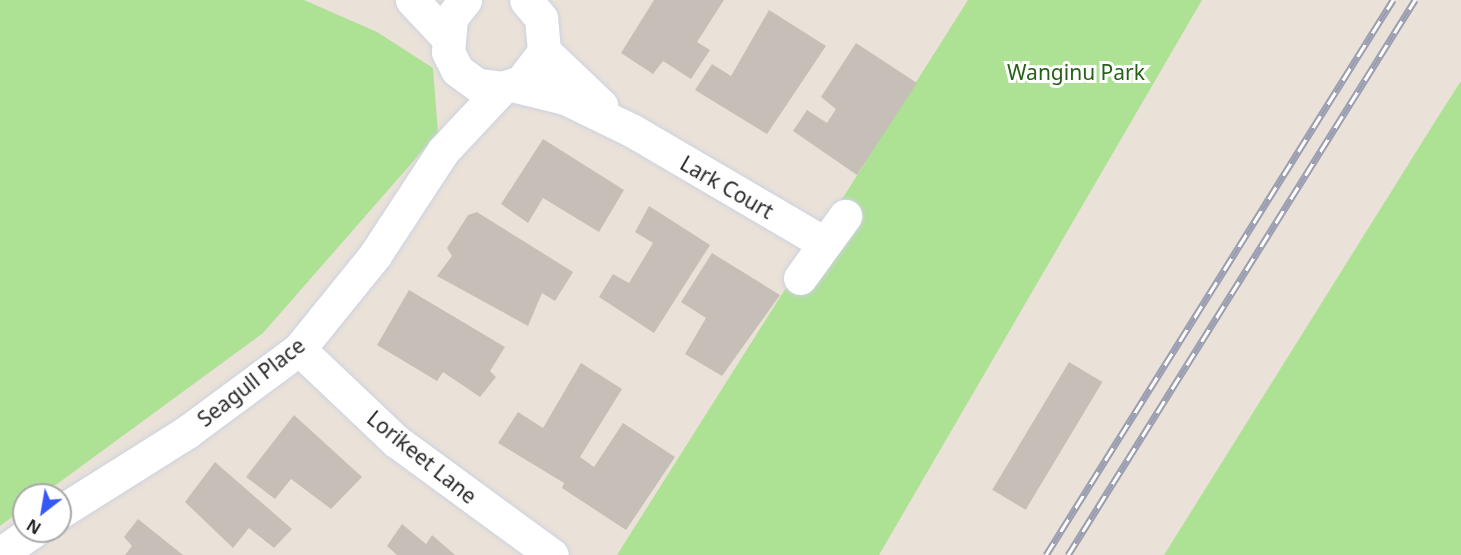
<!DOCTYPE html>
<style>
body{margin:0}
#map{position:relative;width:1461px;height:555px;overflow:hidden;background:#eae2d8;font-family:"Noto Sans",sans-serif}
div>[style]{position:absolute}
.green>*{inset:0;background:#ade194}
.building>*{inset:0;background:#c5bfb8;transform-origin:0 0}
.roads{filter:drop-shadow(0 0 2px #cdd1e0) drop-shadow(0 0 2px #cdd1e0)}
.street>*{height:33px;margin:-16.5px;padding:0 16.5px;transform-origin:16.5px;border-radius:16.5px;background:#fff}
.rail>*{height:7px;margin-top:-3.5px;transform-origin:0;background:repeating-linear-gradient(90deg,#fff 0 14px,#9b9eb1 0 28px);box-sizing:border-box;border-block:2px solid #9b9eb1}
span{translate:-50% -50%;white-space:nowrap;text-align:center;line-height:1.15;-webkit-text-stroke:6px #fff;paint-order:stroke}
.park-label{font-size:21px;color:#276119}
.street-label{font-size:21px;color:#272727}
.north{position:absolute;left:12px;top:483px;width:60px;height:60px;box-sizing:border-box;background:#fff;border:2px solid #a9a9a9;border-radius:50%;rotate:211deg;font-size:16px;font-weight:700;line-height:24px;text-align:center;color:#272727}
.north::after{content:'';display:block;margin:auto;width:21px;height:27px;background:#3658f8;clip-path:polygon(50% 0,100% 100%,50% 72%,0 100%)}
</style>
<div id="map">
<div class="green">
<div style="clip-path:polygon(0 0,304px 0,377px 32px,433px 68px,438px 133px,263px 333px,42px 495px,24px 495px,24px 508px,0 526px)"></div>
<div style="clip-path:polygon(968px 0,1202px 0,879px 555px,617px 555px)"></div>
<div style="clip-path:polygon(1461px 81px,1461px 555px,1164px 555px,1436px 120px)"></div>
</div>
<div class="building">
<div style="clip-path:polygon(654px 0,724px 0,697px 42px,710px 50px,691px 79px,663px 61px,653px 74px,621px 53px)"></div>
<div style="clip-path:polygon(769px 10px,826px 46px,767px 134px,695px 90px,712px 64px,731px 76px)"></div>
<div style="clip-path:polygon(856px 43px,917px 83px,857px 175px,793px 131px,807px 110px,827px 123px,836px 109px,821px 97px)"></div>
<div style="clip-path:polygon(543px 139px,624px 190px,599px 232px,543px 198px,528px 223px,501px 204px)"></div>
<div style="clip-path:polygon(649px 206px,710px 245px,654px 333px,599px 297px,613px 274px,629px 283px,653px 243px,635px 232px)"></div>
<div style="clip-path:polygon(477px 212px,573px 272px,555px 301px,542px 293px,528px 326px,437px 276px,452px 256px,447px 248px,468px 215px)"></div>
<div style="clip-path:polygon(712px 253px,780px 295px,722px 376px,685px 354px,706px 318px,681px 302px)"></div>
<div style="clip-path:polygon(409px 290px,505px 347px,490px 371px,496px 377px,480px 397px,443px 372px,437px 381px,377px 345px)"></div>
<div style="left:1069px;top:362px;width:39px;height:149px;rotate:31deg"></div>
<div style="clip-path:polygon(581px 363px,622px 389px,580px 457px,594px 467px,623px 423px,675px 457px,626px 530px,562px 488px,564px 483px,498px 443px,518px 412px,543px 428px)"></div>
<div style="clip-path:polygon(294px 415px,362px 477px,331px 509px,291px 479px,275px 499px,246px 477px)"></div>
<div style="clip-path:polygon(215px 462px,292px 529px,274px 548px,249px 528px,233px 548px,185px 502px)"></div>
<div style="clip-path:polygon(138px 519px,183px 555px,125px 555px,132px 546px,124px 537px)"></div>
<div style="clip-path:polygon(402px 524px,426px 544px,432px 535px,455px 555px,397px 555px,387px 546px)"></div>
</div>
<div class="roads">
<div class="street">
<div style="left:412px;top:0;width:50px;rotate:46.6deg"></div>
<div style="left:465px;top:0;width:23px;rotate:128deg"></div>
<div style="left:451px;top:18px;width:34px;rotate:95deg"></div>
<div style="left:448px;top:52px;width:20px;rotate:63deg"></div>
<div style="left:457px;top:70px;width:26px;rotate:36deg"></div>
<div style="left:478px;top:85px;width:24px;rotate:7deg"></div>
<div style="left:502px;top:88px;width:20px;rotate:-18deg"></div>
<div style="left:521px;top:82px;width:39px;rotate:-53deg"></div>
<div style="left:544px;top:51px;width:33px;rotate:-95deg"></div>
<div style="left:541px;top:18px;width:23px;rotate:-130deg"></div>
<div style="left:544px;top:51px;width:79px;rotate:43.5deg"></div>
<div style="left:512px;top:85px;width:55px;rotate:13.8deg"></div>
<div style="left:565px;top:98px;width:76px;rotate:25.9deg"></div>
<div style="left:633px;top:131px;width:219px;rotate:30.4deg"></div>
<div style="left:800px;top:278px;width:77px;rotate:-54deg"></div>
<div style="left:299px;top:349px;width:134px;rotate:43.5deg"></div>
<div style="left:396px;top:441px;width:193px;rotate:36.2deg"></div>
<div style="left:60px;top:512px;width:150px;rotate:-32.2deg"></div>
<div style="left:187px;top:432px;width:139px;rotate:-36.5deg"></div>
<div style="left:299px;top:349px;width:121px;rotate:-51deg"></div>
<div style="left:375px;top:255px;width:124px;rotate:-56.8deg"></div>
<div style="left:443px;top:151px;width:86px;rotate:-46.9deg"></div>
<div style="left:0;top:554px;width:40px;rotate:-34.9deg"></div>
</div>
</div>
<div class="rail">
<div style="left:1046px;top:555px;width:655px;rotate:-57.99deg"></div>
<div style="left:1068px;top:555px;width:655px;rotate:-57.99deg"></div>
</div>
<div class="park-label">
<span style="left:1076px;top:72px">Wanginu Park</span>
</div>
<div class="street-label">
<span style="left:727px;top:187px;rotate:30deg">Lark Court</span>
<span style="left:251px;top:382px;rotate:-38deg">Seagull Place</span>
<span style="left:422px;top:457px;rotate:39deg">Lorikeet Lane</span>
</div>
<div class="north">N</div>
</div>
